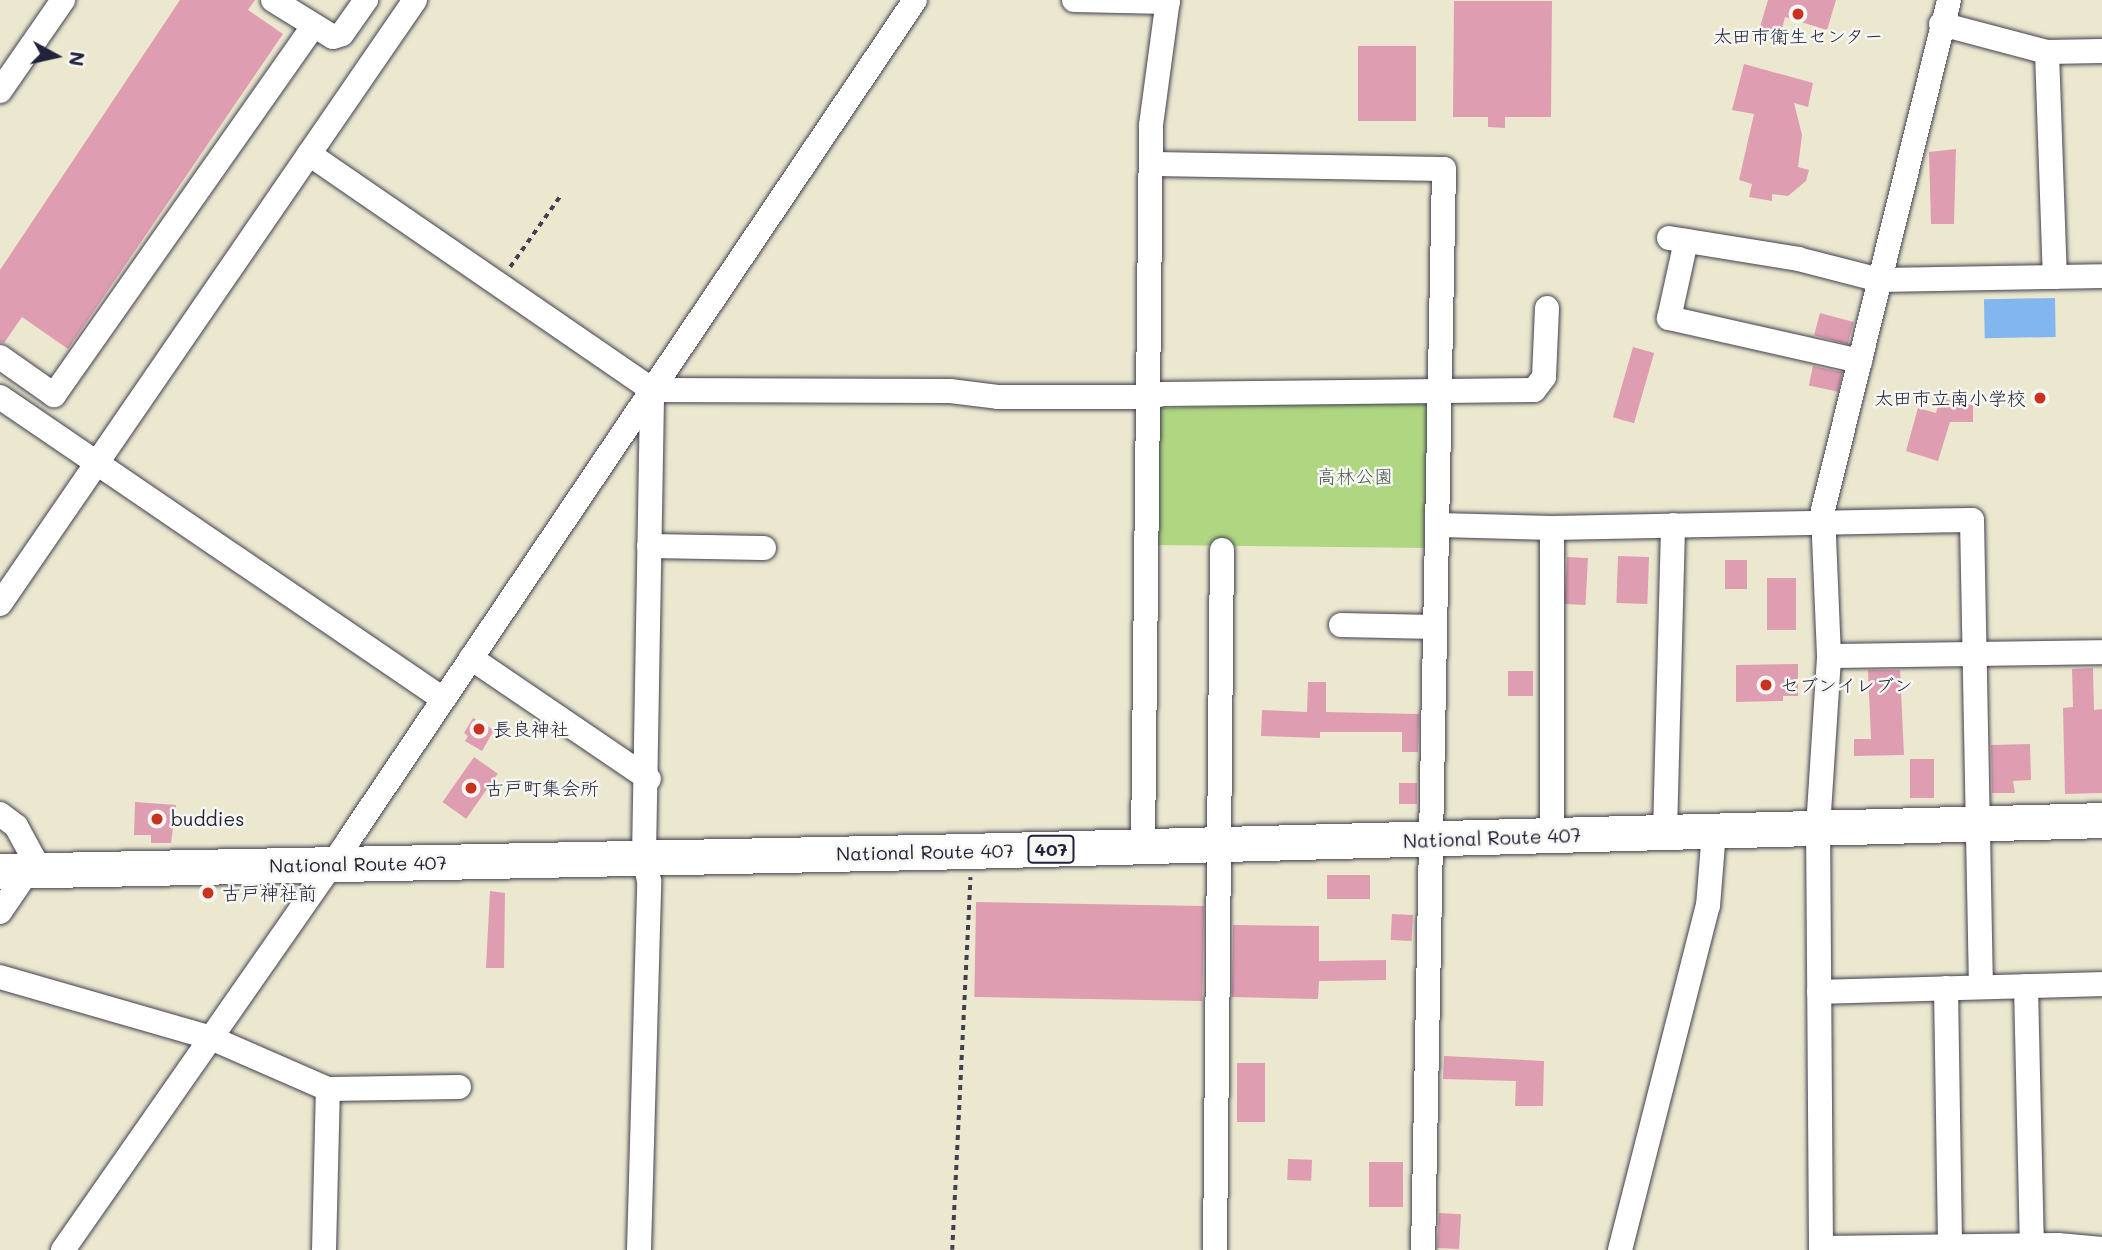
<!DOCTYPE html>
<meta charset="utf-8">
<style>
body{margin:0}
#map{position:relative;width:2102px;height:1250px;overflow:hidden;background:#ece8cf;font-family:Mali,"Klee One",sans-serif}
div>[style]{position:absolute}
.green>*{inset:0;background:#afd681}
.water>*{inset:0;background:#82b6ef;transform-origin:0 0}
.building>*{inset:0;background:#df9db2;transform-origin:0 0}
.path>*{height:3.5px;margin-top:-1.75px;transform-origin:0;background:repeating-linear-gradient(90deg,#404051 0 5px,transparent 0 10px)}
.roads{filter:drop-shadow(0 0 2px #404051) drop-shadow(0 0 2px #404051)}
.minor>*{height:24px;margin:-12px;padding:0 12px;transform-origin:12px;border-radius:12px;background:#fff}
.highway>*{height:35px;margin:-17.5px;padding:0 17.5px;transform-origin:17.5px;border-radius:17.5px;background:#fff}
.dots>*{width:19px;height:19px;translate:-50% -50%;box-sizing:border-box;border:4px solid #f6f6f2;border-radius:50%}
span{translate:-50% -50%;white-space:nowrap;text-align:center;line-height:1.15;-webkit-text-stroke:5px #f6f6f2;paint-order:stroke}
.shield-label span{padding:2px 5px;background:#f6f6f2;border:2px solid;border-radius:5px;-webkit-text-stroke-width:0}
.shield-label{font-size:18px;color:#22223b;font-weight:700}
.poi-label{font-size:19px;color:#22223b}
.right{translate:-100% -50%;text-align:right}
.left{translate:0 -50%;text-align:left}
.park-label{font-size:19px;color:#4c5850}
.street-label{font-size:19px;color:#22223b}
.north{position:absolute;left:21px;top:21px;width:70px;height:70px;-webkit-text-stroke:5px #f6f6f2;paint-order:stroke;rotate:98deg;font-size:19px;font-weight:700;line-height:28px;text-align:center;color:#22223b}
.north::after{content:'';display:block;margin:auto;width:24px;height:32px;background:#22223b;clip-path:polygon(50% 0,100% 100%,50% 72%,0 100%)}
</style>
<div id="map">
<div class="green">
<div style="clip-path:polygon(1425px 401px,1429px 407px,1428px 548px,1155px 545px,1158px 408px)"></div>
</div>
<div class="water">
<div style="left:2055px;top:298px;width:39px;height:71px;rotate:89deg"></div>
</div>
<div class="building">
<div style="clip-path:polygon(180px 0,255px 0,248px 10px,283px 34px,68px 349px,22px 317px,4px 343px,0 342px,0 270px)"></div>
<div style="clip-path:polygon(1768px 0,1836px 0,1827px 30px,1785px 17px,1781px 33px,1760px 27px)"></div>
<div style="clip-path:polygon(1454px 1px,1552px 1px,1551px 117px,1505px 117px,1505px 128px,1488px 127px,1488px 117px,1453px 117px)"></div>
<div style="left:1358px;top:46px;width:58px;height:75px"></div>
<div style="clip-path:polygon(1744px 64px,1813px 83px,1808px 107px,1794px 103px,1802px 135px,1798px 167px,1809px 170px,1806px 181px,1788px 196px,1772px 194px,1772px 201px,1749px 197px,1752px 184px,1739px 180px,1754px 114px,1732px 110px)"></div>
<div style="clip-path:polygon(1956px 149px,1954px 224px,1931px 224px,1929px 152px)"></div>
<div style="left:1820px;top:313px;width:35px;height:23px;rotate:15deg"></div>
<div style="left:1633px;top:347px;width:22px;height:73px;rotate:16deg"></div>
<div style="left:1813px;top:366px;width:30px;height:20px;rotate:12deg"></div>
<div style="clip-path:polygon(1940px 398px,1973px 405px,1973px 422px,1950px 422px,1938px 461px,1906px 451px,1918px 408px,1936px 413px)"></div>
<div style="left:1618px;top:556px;width:31px;height:47px;rotate:2deg"></div>
<div style="left:1567px;top:557px;width:21px;height:47px;rotate:3deg"></div>
<div style="left:1725px;top:560px;width:22px;height:29px"></div>
<div style="left:1767px;top:578px;width:29px;height:52px"></div>
<div style="clip-path:polygon(1798px 664px,1798px 696px,1783px 696px,1783px 701px,1736px 702px,1736px 665px)"></div>
<div style="clip-path:polygon(2093px 668px,2094px 710px,2102px 709px,2102px 793px,2065px 794px,2063px 708px,2073px 707px,2072px 669px)"></div>
<div style="clip-path:polygon(1868px 670px,1900px 670px,1904px 755px,1854px 756px,1854px 739px,1871px 739px)"></div>
<div style="left:1508px;top:671px;width:25px;height:25px"></div>
<div style="clip-path:polygon(1308px 682px,1326px 682px,1326px 712px,1419px 714px,1418px 752px,1402px 752px,1402px 732px,1320px 732px,1320px 738px,1261px 736px,1262px 710px,1307px 712px)"></div>
<div style="clip-path:polygon(473px 718px,494px 730px,482px 751px,465px 741px,468px 736px,464px 733px)"></div>
<div style="clip-path:polygon(2030px 744px,2031px 780px,2013px 781px,2015px 793px,1992px 793px,1991px 745px)"></div>
<div style="left:474px;top:757px;width:29px;height:55px;rotate:35deg"></div>
<div style="left:1910px;top:759px;width:24px;height:39px"></div>
<div style="left:1399px;top:783px;width:18px;height:21px"></div>
<div style="clip-path:polygon(135px 802px,176px 805px,171px 843px,151px 843px,151px 835px,134px 835px)"></div>
<div style="left:1327px;top:875px;width:43px;height:24px"></div>
<div style="clip-path:polygon(490px 891px,505px 893px,504px 968px,486px 968px)"></div>
<div style="left:976px;top:902px;width:228px;height:95px;rotate:1deg"></div>
<div style="left:1392px;top:914px;width:21px;height:26px;rotate:3deg"></div>
<div style="clip-path:polygon(1233px 925px,1319px 926px,1319px 961px,1386px 960px,1386px 980px,1319px 981px,1318px 999px,1232px 997px)"></div>
<div style="clip-path:polygon(1444px 1056px,1544px 1061px,1543px 1106px,1515px 1106px,1516px 1081px,1443px 1079px)"></div>
<div style="left:1237px;top:1063px;width:28px;height:59px"></div>
<div style="left:1288px;top:1159px;width:24px;height:21px;rotate:2deg"></div>
<div style="left:1369px;top:1162px;width:34px;height:45px"></div>
<div style="left:1439px;top:1213px;width:22px;height:35px;rotate:3deg"></div>
</div>
<div class="path">
<div style="left:510px;top:267px;width:88px;rotate:-54.7deg"></div>
<div style="left:952px;top:1250px;width:373px;rotate:-87.2deg"></div>
</div>
<div class="roads">
<div class="minor">
<div style="left:273px;top:0;width:70px;rotate:31.7deg"></div>
<div style="left:333px;top:37px;width:9px;rotate:-18deg"></div>
<div style="left:342px;top:34px;width:42px;rotate:-54.8deg"></div>
<div style="left:1074px;top:0;width:94px;rotate:1.2deg"></div>
<div style="left:1941px;top:24px;width:110px;rotate:14.8deg"></div>
<div style="left:2047px;top:52px;width:55px;rotate:-1deg"></div>
<div style="left:2047px;top:52px;width:225px;rotate:88deg"></div>
<div style="left:0;top:91px;width:111px;rotate:-55.3deg"></div>
<div style="left:309px;top:154px;width:417px;rotate:34.5deg"></div>
<div style="left:653px;top:390px;width:297px;rotate:0.2deg"></div>
<div style="left:950px;top:391px;width:48px;rotate:7.1deg"></div>
<div style="left:998px;top:397px;width:152px"></div>
<div style="left:1150px;top:397px;width:13px;rotate:-13deg"></div>
<div style="left:1163px;top:394px;width:371px;rotate:-0.6deg"></div>
<div style="left:1534px;top:390px;width:16px;rotate:-52deg"></div>
<div style="left:1544px;top:377px;width:69px;rotate:-87.5deg"></div>
<div style="left:1152px;top:164px;width:292px;rotate:1deg"></div>
<div style="left:1444px;top:169px;width:1081px;rotate:91.11deg"></div>
<div style="left:1669px;top:238px;width:131px;rotate:9.2deg"></div>
<div style="left:1798px;top:259px;width:85px;rotate:14.4deg"></div>
<div style="left:1880px;top:280px;width:222px;rotate:-1deg"></div>
<div style="left:1686px;top:241px;width:79px;rotate:102.4deg"></div>
<div style="left:1669px;top:318px;width:196px;rotate:12.7deg"></div>
<div style="left:0;top:357px;width:66px;rotate:35.1deg"></div>
<div style="left:54px;top:395px;width:449px;rotate:-54.9deg"></div>
<div style="left:0;top:397px;width:536px;rotate:34.28deg"></div>
<div style="left:1440px;top:525px;width:112px;rotate:1.5deg"></div>
<div style="left:1552px;top:528px;width:420px;rotate:-1.1deg"></div>
<div style="left:1972px;top:520px;width:467px;rotate:88.9deg"></div>
<div style="left:649px;top:546px;width:115px;rotate:1deg"></div>
<div style="left:0;top:604px;width:733px;rotate:-55.51deg"></div>
<div style="left:1341px;top:625px;width:94px;rotate:1.2deg"></div>
<div style="left:1829px;top:656px;width:273px;rotate:-0.8deg"></div>
<div style="left:471px;top:658px;width:215px;rotate:34.2deg"></div>
<div style="left:0;top:814px;width:20px;rotate:37deg"></div>
<div style="left:16px;top:826px;width:50px;rotate:61.4deg"></div>
<div style="left:1665px;top:833px;width:308px;rotate:-88.5deg"></div>
<div style="left:1552px;top:836px;width:308px;rotate:-90deg"></div>
<div style="left:1143px;top:846px;width:721px;rotate:-89.36deg"></div>
<div style="left:1151px;top:125px;width:126px;rotate:-82.3deg"></div>
<div style="left:0;top:912px;width:50px;rotate:-55.7deg"></div>
<div style="left:0;top:977px;width:220px;rotate:16.1deg"></div>
<div style="left:211px;top:1038px;width:128px;rotate:23.6deg"></div>
<div style="left:328px;top:1089px;width:131px;rotate:-0.9deg"></div>
<div style="left:2026px;top:986px;width:264px;rotate:88.7deg"></div>
<div style="left:1946px;top:988px;width:262px;rotate:89.1deg"></div>
<div style="left:1819px;top:992px;width:283px;rotate:-1.6deg"></div>
<div style="left:1821px;top:1248px;width:237px;rotate:-0.7deg"></div>
<div style="left:2058px;top:1245px;width:44px;rotate:5.2deg"></div>
<div style="left:63px;top:1250px;width:499px;rotate:-55.1deg"></div>
<div style="left:348px;top:841px;width:1014px;rotate:-56.01deg"></div>
<div style="left:324px;top:1250px;width:161px;rotate:-88.6deg"></div>
<div style="left:639px;top:1250px;width:369px;rotate:-88.4deg"></div>
<div style="left:649px;top:881px;width:25px;rotate:-102deg"></div>
<div style="left:644px;top:857px;width:463px;rotate:-89deg"></div>
<div style="left:1215px;top:1250px;width:700px;rotate:-89.43deg"></div>
<div style="left:1620px;top:1250px;width:355px;rotate:-75.7deg"></div>
<div style="left:1708px;top:906px;width:75px;rotate:-85.4deg"></div>
<div style="left:1821px;top:1250px;width:422px;rotate:-90.4deg"></div>
<div style="left:1818px;top:828px;width:172px;rotate:-86.3deg"></div>
<div style="left:1829px;top:656px;width:146px;rotate:-92.4deg"></div>
<div style="left:1823px;top:510px;width:525px;rotate:-76.12deg"></div>
</div>
<div class="highway">
<div style="left:0;top:871px;width:967px;rotate:-1.18deg"></div>
<div style="left:967px;top:851px;width:1135px;rotate:-1.56deg"></div>
</div>
</div>
<div class="dots">
<div style="left:1798px;top:14px;background:#c8321e"></div>
<div style="left:2040px;top:398px;background:#c8321e"></div>
<div style="left:1766px;top:685px;background:#c8321e"></div>
<div style="left:479px;top:729px;background:#c8321e"></div>
<div style="left:471px;top:788px;background:#c8321e"></div>
<div style="left:157px;top:819px;background:#c8321e"></div>
<div style="left:208px;top:893px;background:#c8321e"></div>
</div>
<div class="shield-label">
<span style="left:1051px;top:849px">407</span>
</div>
<div class="poi-label">
<span style="left:1798px;top:36px">太田市衛生センター</span>
<span class="right" style="left:2026px;top:398px">太田市立南小学校</span>
<span class="left" style="left:1780px;top:685px">セブンイレブン</span>
<span class="left" style="left:493px;top:729px">長良神社</span>
<span class="left" style="left:485px;top:788px">古戸町集会所</span>
<span class="left" style="left:171px;top:819px">buddies</span>
<span class="left" style="left:222px;top:893px">古戸神社前</span>
</div>
<div class="park-label">
<span style="left:1355px;top:476px">高林公園</span>
</div>
<div class="street-label">
<span style="left:1492px;top:838px;rotate:-2deg">National Route 407</span>
<span style="left:925px;top:852px;rotate:-1deg">National Route 407</span>
<span style="left:358px;top:864px;rotate:-1deg">National Route 407</span>
</div>
<div class="north">N</div>
</div>
